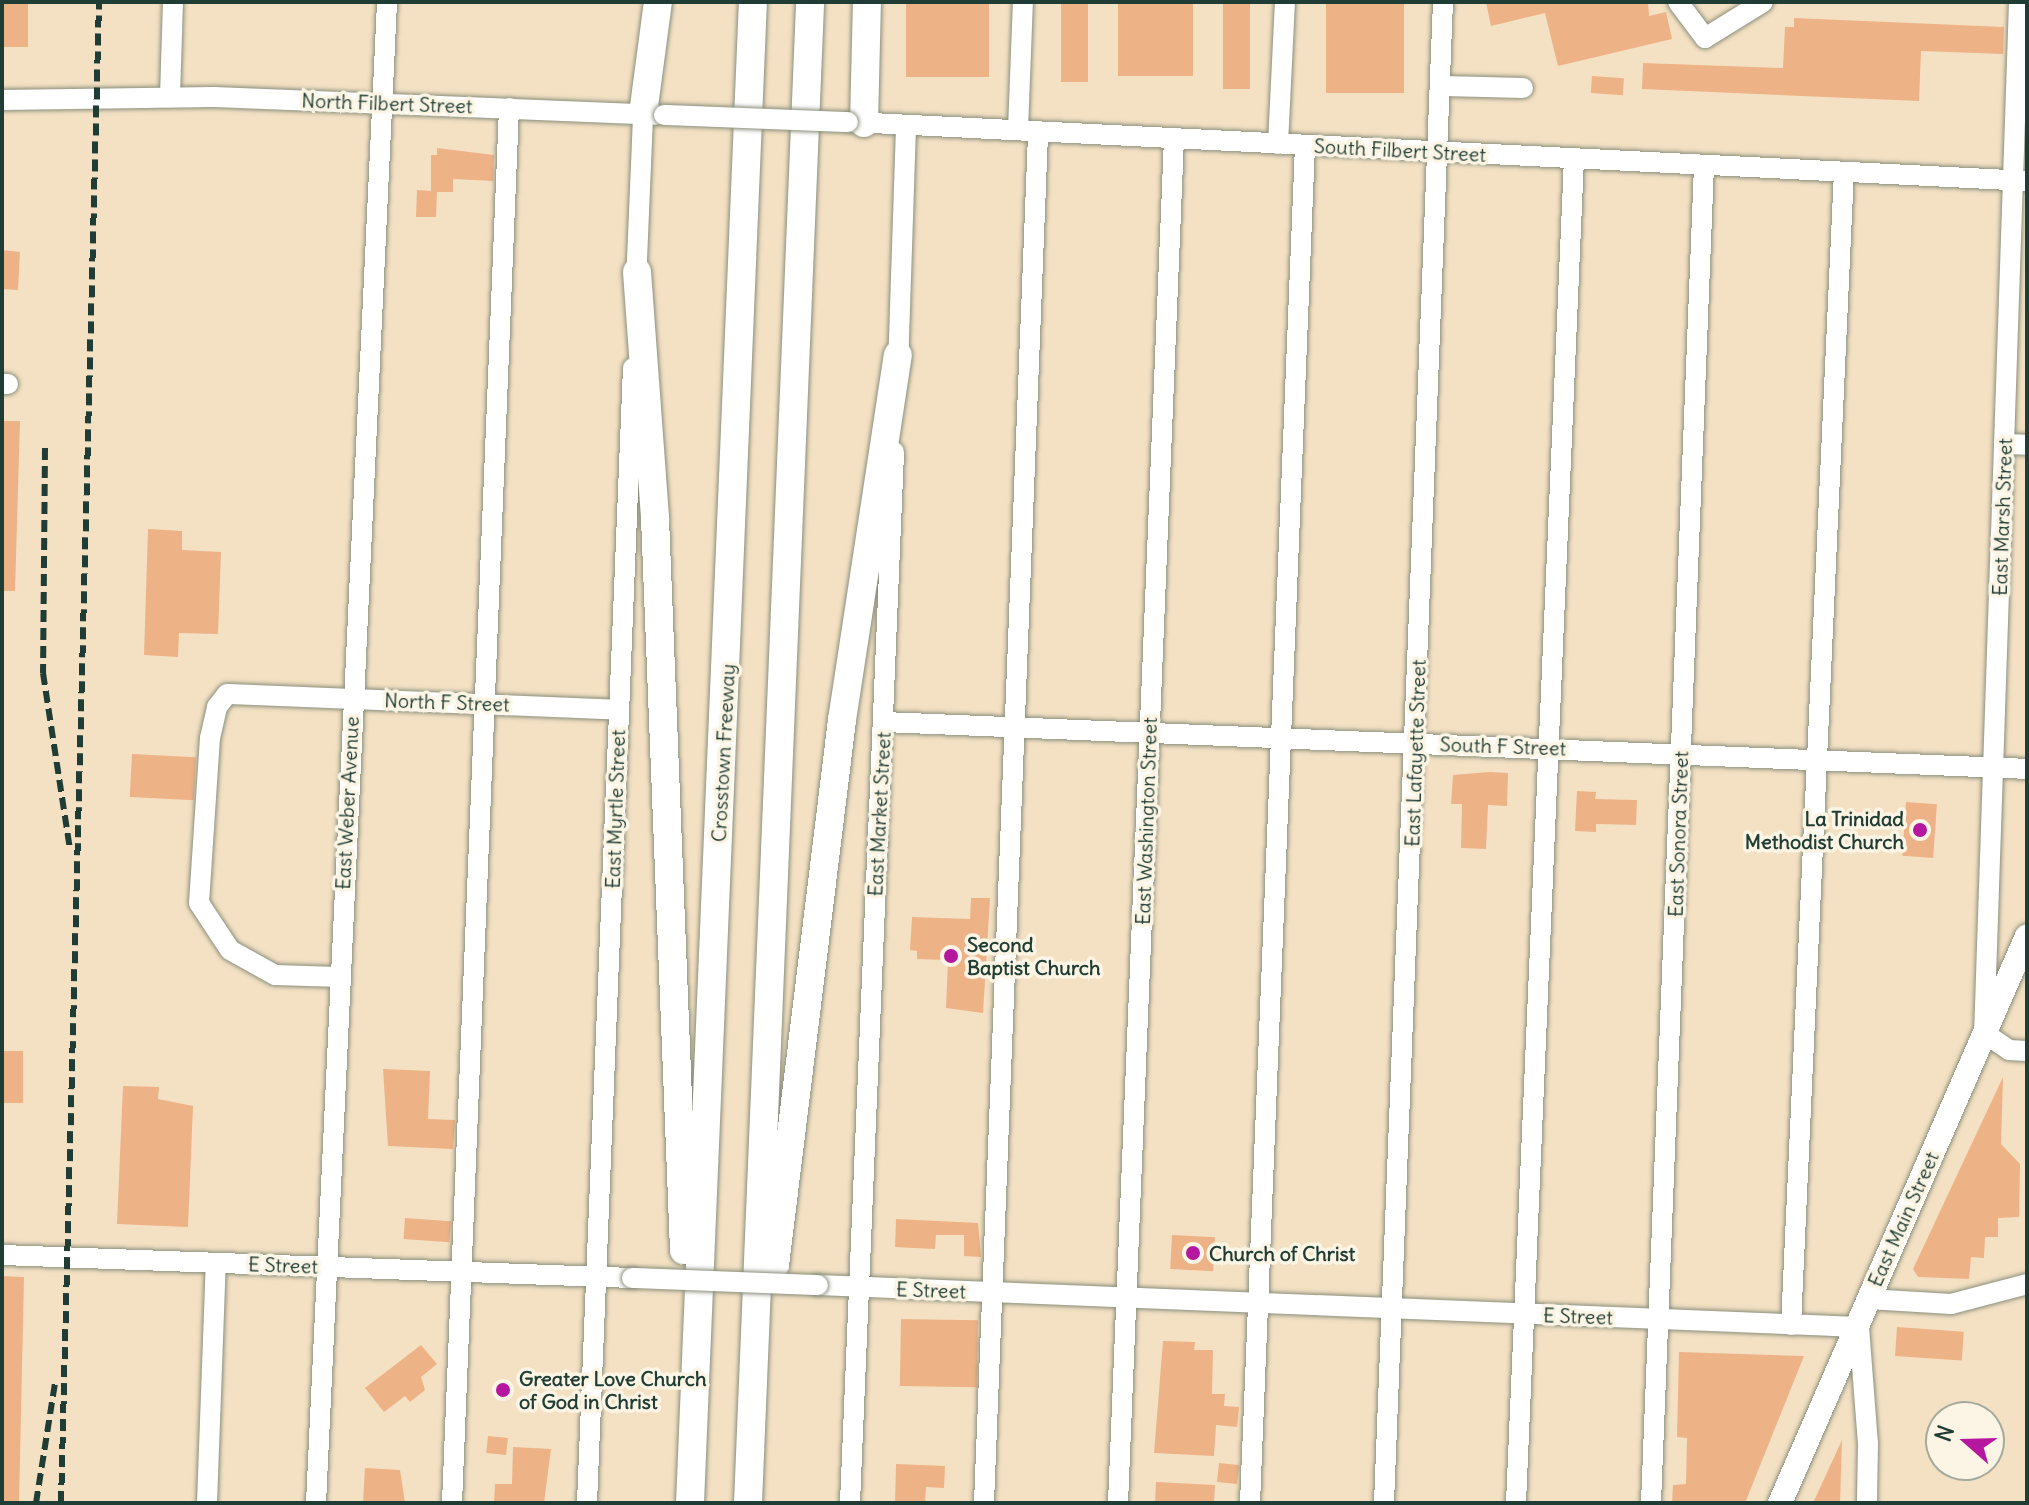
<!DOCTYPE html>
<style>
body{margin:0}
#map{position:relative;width:2029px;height:1505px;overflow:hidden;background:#f4e1c4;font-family:Delius,sans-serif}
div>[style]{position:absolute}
.building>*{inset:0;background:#eeb287;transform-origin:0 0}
.roads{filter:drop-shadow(0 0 2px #8a8f7c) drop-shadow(0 0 2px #8a8f7c)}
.minor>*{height:20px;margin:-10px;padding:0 10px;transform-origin:10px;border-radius:10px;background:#fff}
.major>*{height:24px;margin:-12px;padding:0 12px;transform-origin:12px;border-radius:12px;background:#fff}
.highway>*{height:28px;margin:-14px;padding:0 14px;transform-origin:14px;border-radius:14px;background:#fff}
.rail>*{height:6px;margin-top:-3px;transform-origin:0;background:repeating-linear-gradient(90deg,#1f3d34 0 12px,transparent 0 18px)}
.bridges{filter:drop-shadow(0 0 2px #8a8f7c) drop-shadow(0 0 2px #8a8f7c)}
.minor-bridge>*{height:20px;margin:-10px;padding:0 10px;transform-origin:10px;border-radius:10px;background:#fff}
.dots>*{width:22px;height:22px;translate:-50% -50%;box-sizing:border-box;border:4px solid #fcf5e5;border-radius:50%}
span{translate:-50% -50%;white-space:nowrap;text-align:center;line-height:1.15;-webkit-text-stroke:7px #fcf5e5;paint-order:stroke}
.street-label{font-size:20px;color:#1f3d34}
.poi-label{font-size:20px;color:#1f3d34;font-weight:700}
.right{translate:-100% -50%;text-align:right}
.left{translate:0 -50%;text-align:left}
.frame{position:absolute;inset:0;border:4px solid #1f3d34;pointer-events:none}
.north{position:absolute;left:1925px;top:1401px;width:80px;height:80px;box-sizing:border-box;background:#fcf5e5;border:2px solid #a4ab9e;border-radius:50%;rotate:290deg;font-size:22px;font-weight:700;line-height:32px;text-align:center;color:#1f3d34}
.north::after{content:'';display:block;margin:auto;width:28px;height:36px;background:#b5179e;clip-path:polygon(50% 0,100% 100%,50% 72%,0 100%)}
</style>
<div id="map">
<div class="building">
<div style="left:2px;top:2px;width:26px;height:45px"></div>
<div style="left:906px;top:2px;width:83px;height:75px"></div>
<div style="left:1061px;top:2px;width:27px;height:80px"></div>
<div style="left:1118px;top:2px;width:75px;height:74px"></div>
<div style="left:1223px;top:2px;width:27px;height:87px"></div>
<div style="left:1326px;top:2px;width:78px;height:91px"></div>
<div style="clip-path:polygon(1486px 2px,1648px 2px,1649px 16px,1666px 12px,1672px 39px,1558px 66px,1545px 13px,1491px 26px)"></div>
<div style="clip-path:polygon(1794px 18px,2004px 27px,2003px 54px,1921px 51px,1919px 101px,1642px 89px,1643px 63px,1783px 68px,1785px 27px,1794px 27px)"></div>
<div style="left:1592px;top:76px;width:32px;height:17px;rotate:4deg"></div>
<div style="clip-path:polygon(437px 148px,494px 155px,493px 181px,453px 179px,453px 192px,437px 192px,436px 217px,416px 217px,417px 190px,431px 191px,431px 155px,437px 155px)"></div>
<div style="clip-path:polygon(2px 250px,20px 252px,18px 290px,2px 289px)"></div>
<div style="clip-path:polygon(2px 421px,20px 421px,15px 591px,2px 591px)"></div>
<div style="clip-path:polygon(148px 529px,182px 531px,182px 550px,221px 552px,218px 634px,179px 633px,178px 657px,144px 655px)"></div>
<div style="left:132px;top:754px;width:64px;height:43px;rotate:3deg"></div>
<div style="clip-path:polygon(1490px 772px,1508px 773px,1507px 806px,1488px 805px,1486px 849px,1461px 848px,1462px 804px,1451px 804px,1453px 775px)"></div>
<div style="clip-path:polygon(1577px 791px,1596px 792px,1595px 799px,1637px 800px,1636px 825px,1596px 824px,1596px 832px,1575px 831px)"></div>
<div style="left:1906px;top:802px;width:31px;height:54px;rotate:4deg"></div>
<div style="clip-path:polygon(971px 898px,990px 898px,983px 1013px,946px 1008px,948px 960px,917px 959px,917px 951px,910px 950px,912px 917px,970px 919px)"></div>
<div style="left:2px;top:1051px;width:21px;height:52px"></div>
<div style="clip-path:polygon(383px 1069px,430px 1071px,428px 1119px,455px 1120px,453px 1149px,388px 1146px)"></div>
<div style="clip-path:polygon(2003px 1077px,2001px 1144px,2020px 1164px,2019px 1217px,1998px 1218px,1998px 1237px,1985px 1237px,1984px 1258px,1971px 1257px,1969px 1279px,1918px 1277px,1913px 1269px)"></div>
<div style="clip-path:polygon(123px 1086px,159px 1087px,158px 1099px,193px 1106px,188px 1227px,117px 1224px)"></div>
<div style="left:405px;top:1218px;width:46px;height:21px;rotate:4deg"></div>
<div style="clip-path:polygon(896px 1219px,978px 1223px,981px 1257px,964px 1256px,964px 1235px,936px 1235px,935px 1249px,895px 1247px)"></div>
<div style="left:1172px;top:1235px;width:43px;height:34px;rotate:3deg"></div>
<div style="clip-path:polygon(2px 1276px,24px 1277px,19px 1503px,2px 1503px)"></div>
<div style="left:901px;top:1319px;width:77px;height:67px;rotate:1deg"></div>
<div style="left:1897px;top:1327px;width:67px;height:29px;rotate:4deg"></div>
<div style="clip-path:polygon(1163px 1341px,1195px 1342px,1194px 1350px,1213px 1350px,1212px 1394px,1225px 1394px,1224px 1406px,1239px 1407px,1237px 1427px,1216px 1425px,1214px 1456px,1154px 1453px)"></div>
<div style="clip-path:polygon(421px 1345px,437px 1364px,421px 1377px,425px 1390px,410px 1402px,405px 1396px,384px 1412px,365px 1388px)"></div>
<div style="clip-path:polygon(1679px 1352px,1804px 1356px,1745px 1503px,1672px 1503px,1673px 1485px,1686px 1484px,1687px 1438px,1677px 1437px)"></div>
<div style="left:488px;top:1436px;width:20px;height:17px;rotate:6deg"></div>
<div style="clip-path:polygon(1842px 1440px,1840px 1503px,1813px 1503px)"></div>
<div style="clip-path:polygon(513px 1447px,551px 1449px,544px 1503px,494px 1503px,495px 1484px,512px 1484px)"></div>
<div style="left:1219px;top:1463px;width:20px;height:19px;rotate:6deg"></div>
<div style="clip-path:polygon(896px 1464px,945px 1466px,944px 1488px,926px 1487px,925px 1503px,895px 1503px)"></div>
<div style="clip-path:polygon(365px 1468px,400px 1470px,405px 1503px,363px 1503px)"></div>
<div style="clip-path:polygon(1156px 1482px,1215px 1485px,1214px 1503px,1155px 1503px)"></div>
</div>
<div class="roads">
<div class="minor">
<div style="left:1678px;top:2px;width:45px;rotate:53.1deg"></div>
<div style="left:1705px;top:38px;width:68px;rotate:-31.8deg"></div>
<div style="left:2019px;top:2px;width:1032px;rotate:91.94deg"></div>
<div style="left:1984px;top:1033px;width:30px;rotate:34deg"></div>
<div style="left:2009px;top:1050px;width:18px;rotate:3deg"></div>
<div style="left:1443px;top:86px;width:80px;rotate:1.4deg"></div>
<div style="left:170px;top:97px;width:95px;rotate:-88.2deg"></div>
<div style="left:2px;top:100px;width:212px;rotate:-0.8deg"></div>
<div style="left:214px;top:97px;width:442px;rotate:2.3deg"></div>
<div style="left:852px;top:122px;width:1176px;rotate:2.87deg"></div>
<div style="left:1018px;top:130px;width:128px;rotate:-87.8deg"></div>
<div style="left:1278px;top:144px;width:142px;rotate:-87.2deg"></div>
<div style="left:636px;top:284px;width:170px;rotate:-87.6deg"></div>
<div style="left:898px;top:368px;width:243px;rotate:-88.1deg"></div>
<div style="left:2px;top:384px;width:6px"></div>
<div style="left:2004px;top:444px;width:23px;rotate:2deg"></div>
<div style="left:884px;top:722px;width:1144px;rotate:2.35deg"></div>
<div style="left:339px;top:977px;width:64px;rotate:-178.2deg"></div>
<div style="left:275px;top:975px;width:51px;rotate:-150.9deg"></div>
<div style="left:230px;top:950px;width:56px;rotate:-123.4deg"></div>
<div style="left:199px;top:903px;width:165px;rotate:-86.2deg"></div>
<div style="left:210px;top:738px;width:32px;rotate:-77deg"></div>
<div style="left:217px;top:707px;width:16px;rotate:-52deg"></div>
<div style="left:227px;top:694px;width:392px;rotate:2.3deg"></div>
<div style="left:2px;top:1255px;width:630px;rotate:2.09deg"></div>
<div style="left:818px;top:1285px;width:1042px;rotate:2.31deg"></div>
<div style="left:1859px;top:1327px;width:116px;rotate:85.6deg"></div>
<div style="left:1868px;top:1443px;width:60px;rotate:91deg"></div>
<div style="left:1868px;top:1299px;width:83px;rotate:3.4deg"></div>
<div style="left:1951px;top:1304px;width:79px;rotate:-14.7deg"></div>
<div style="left:1791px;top:1325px;width:1154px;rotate:-87.37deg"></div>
<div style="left:207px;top:1503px;width:240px;rotate:-87.9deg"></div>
<div style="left:316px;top:1503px;width:1503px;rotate:-87.29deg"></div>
<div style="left:452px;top:1503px;width:1396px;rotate:-87.66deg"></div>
<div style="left:587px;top:1503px;width:1136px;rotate:-87.68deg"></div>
<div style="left:850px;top:1503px;width:1052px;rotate:-87.6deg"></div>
<div style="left:984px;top:1503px;width:1372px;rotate:-87.74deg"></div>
<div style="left:1118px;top:1503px;width:1366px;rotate:-87.65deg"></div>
<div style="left:1250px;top:1503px;width:1359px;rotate:-87.68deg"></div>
<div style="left:1384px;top:1503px;width:1502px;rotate:-87.75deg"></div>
<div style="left:1516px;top:1503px;width:1345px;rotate:-87.53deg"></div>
<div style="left:1651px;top:1503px;width:1339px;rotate:-87.73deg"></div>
</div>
<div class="major">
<div style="left:1780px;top:1503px;width:618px;rotate:-66.46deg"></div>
</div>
<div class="highway">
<div style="left:643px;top:114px;width:113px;rotate:-82.4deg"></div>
<div style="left:864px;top:123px;width:121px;rotate:-88.6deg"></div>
<div style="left:637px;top:272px;width:247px;rotate:85.8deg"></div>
<div style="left:655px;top:518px;width:733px;rotate:87.73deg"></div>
<div style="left:775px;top:1265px;width:549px;rotate:-82.99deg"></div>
<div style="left:842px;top:720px;width:369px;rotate:-81.3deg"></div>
<div style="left:690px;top:1503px;width:1502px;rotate:-87.6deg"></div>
<div style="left:748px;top:1503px;width:1502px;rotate:-87.63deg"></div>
</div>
</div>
<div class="rail">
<div style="left:45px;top:448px;width:225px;rotate:90.5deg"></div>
<div style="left:43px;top:673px;width:179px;rotate:81.3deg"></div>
<div style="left:36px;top:1503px;width:121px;rotate:-81deg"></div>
<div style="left:61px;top:1503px;width:1501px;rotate:-88.55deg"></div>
</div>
<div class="bridges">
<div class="minor-bridge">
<div style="left:664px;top:115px;width:184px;rotate:2.2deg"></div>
<div style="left:632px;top:1278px;width:186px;rotate:2.2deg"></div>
</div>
</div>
<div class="dots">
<div style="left:1920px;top:830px;background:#b5179e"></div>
<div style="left:951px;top:956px;background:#b5179e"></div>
<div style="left:1193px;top:1253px;background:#b5179e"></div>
<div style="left:503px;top:1390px;background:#b5179e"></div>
</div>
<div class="street-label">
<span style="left:387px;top:103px;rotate:2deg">North Filbert Street</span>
<span style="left:1400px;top:150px;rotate:3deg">South Filbert Street</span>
<span style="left:2002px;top:517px;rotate:-88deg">East Marsh Street</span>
<span style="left:447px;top:702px;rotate:2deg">North F Street</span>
<span style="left:1503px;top:746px;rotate:2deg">South F Street</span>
<span style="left:723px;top:753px;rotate:-87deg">Crosstown Freeway</span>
<span style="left:1415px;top:753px;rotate:-88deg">East Lafayette Street</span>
<span style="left:347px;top:803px;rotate:-87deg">East Weber Avenue</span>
<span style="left:615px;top:809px;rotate:-88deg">East Myrtle Street</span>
<span style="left:879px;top:814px;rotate:-87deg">East Market Street</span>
<span style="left:1146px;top:821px;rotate:-88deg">East Washington Street</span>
<span style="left:1678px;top:834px;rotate:-88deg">East Sonora Street</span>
<span style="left:1903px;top:1219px;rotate:-66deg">East Main Street</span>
<span style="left:283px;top:1265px;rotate:2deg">E Street</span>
<span style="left:931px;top:1290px;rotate:2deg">E Street</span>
<span style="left:1578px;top:1316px;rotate:2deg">E Street</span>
</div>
<div class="poi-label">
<span class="right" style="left:1904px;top:830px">La Trinidad<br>Methodist Church</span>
<span class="left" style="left:967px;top:956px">Second<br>Baptist Church</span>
<span class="left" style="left:1209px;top:1253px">Church of Christ</span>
<span class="left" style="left:519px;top:1390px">Greater Love Church<br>of God in Christ</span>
</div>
<div class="frame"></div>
<div class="north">N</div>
</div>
